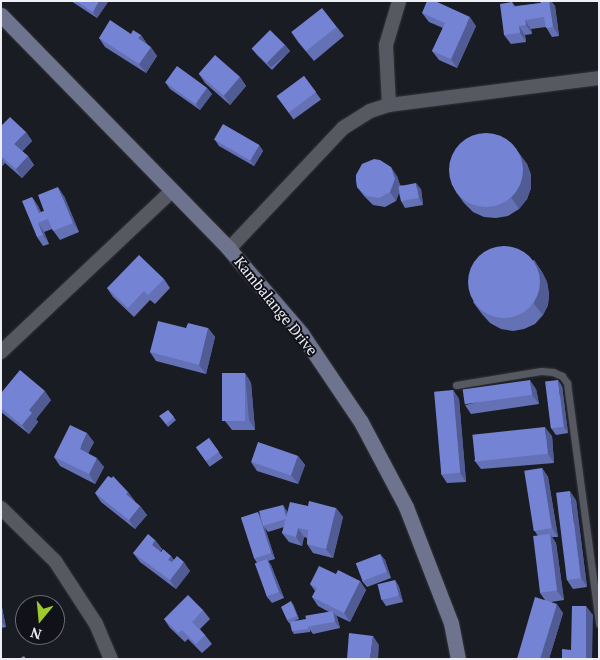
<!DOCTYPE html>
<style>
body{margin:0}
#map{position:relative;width:600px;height:660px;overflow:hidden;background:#1a1c23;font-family:"PT Serif",serif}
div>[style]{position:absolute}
.roads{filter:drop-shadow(0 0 1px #34353a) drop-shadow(0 0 1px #34353a)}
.lane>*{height:7px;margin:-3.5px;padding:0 3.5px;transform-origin:3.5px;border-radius:3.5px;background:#575962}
.street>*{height:14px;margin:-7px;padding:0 7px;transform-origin:7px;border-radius:7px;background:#575962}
.secondary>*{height:15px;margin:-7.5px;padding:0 7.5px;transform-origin:7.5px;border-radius:7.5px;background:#6e738e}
.wall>*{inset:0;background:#6471b5;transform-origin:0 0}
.shaded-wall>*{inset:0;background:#515c94;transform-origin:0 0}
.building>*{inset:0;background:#7483d3;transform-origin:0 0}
.round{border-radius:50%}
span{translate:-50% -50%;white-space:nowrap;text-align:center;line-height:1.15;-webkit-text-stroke:4px #111219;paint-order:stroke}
.street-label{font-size:15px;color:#eeeff4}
.frame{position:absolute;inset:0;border:2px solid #eeeff4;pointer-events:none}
.north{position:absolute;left:15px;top:595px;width:50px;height:50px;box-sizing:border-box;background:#111219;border:1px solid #696a71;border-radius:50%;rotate:197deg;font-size:14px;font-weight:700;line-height:20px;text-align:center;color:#eeeff4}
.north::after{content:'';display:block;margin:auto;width:18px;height:22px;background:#9eca2e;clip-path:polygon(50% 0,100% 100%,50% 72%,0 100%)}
</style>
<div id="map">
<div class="roads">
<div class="lane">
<div style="left:456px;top:385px;width:86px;rotate:-9.4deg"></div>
<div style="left:541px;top:371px;width:12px;rotate:5deg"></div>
<div style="left:553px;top:372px;width:10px;rotate:24deg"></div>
<div style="left:562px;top:376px;width:9px;rotate:54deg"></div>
<div style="left:567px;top:383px;width:243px;rotate:82.4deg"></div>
</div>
<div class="street">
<div style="left:389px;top:105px;width:60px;rotate:-92.9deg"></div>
<div style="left:386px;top:45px;width:46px;rotate:-73.5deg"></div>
<div style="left:229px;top:249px;width:166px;rotate:-46.7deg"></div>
<div style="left:343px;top:128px;width:32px;rotate:-32deg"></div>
<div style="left:370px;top:111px;width:20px;rotate:-18deg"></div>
<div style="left:389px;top:105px;width:212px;rotate:-7.3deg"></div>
<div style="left:1px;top:352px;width:233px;rotate:-43.3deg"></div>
<div style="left:1px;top:508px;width:76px;rotate:44.5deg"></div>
<div style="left:55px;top:561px;width:75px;rotate:56.9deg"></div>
<div style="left:96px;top:624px;width:38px;rotate:67deg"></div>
</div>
<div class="secondary">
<div style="left:1px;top:15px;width:327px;rotate:45.7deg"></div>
<div style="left:229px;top:249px;width:111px;rotate:49.4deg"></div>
<div style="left:301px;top:333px;width:107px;rotate:56deg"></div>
<div style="left:361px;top:422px;width:96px;rotate:62.1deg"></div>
<div style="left:406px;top:507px;width:124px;rotate:68.8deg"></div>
<div style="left:451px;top:623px;width:37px;rotate:79deg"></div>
</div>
</div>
<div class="wall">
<div style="clip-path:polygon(71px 1px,107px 1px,108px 2px,97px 18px)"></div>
<div style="clip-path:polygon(540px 1px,551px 1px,555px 6px,559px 36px,552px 37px,546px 27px,531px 29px,532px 34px,525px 35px,526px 42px,511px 44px,504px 35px,512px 2px,515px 6px,541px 3px)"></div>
<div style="clip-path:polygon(422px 13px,476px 26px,457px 68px,439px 60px,432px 51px,443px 28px,429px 22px)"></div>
<div style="clip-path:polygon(337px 27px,344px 36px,314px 61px,298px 42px,292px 33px)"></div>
<div style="clip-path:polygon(131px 34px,141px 35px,147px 44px,157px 56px,146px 73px,105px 47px,99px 38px)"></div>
<div style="clip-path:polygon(285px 45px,290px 51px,272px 70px,257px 55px,252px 49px)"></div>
<div style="clip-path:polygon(199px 74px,240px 77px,246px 86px,230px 105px,205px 83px)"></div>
<div style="left:304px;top:76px;width:29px;height:34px;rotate:54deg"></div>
<div style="clip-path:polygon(165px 82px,207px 88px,212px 94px,200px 110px,170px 89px)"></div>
<div style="clip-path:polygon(1px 126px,26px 132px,32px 141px,22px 151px,28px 156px,34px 165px,22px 178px,5px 163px,1px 167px)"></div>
<div style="clip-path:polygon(215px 140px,259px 145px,263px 151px,254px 166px,219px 146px)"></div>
<div style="clip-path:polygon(518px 152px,527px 164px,531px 175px,531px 188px,527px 199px,519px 209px,508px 216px,496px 218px,484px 217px,473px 212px,464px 203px,456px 192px)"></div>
<div style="clip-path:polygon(397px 176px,400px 185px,421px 189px,423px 205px,405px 208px,401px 201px,399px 193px,396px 201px,385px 207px,373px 205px,364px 196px,357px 187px)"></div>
<div style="clip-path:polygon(64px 196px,79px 232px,60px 240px,52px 229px,44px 232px,49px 244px,43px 246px,37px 237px,32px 197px,38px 206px,41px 212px,44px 211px)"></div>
<div style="clip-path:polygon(534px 260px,542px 272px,547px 282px,549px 294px,548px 305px,543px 315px,535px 324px,524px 329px,513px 331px,501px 329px,490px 323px,482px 314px,473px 302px)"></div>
<div style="clip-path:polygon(164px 279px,170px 288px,155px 304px,150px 300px,134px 317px,113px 297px,107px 288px)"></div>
<div style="clip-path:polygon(186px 328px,208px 328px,215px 337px,206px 374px,156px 361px,150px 352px)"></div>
<div style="clip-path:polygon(245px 373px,251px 383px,255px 430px,232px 430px,225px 421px)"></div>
<div style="clip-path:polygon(562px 386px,568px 433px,556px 435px,551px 428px)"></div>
<div style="clip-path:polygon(536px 389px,539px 404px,471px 414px,465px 405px)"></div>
<div style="clip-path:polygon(453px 390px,459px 399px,466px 482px,447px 483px,441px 474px)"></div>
<div style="clip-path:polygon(1px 393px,51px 400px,36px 419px,38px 422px,29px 434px,1px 412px)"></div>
<div style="clip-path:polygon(168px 410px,176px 420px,168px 427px,162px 419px)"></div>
<div style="clip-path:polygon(552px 436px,554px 463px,481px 469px,474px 460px)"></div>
<div style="left:209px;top:438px;width:24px;height:16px;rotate:55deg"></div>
<div style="clip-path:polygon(94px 442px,88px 453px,104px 467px,95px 484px,60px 466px,54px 457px)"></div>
<div style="clip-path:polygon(298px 456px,305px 465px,298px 484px,257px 471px,251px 462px)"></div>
<div style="clip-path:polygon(542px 468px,548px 477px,558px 537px,552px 537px,556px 543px,564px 600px,551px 602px,563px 613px,549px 659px,517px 659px,545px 600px,540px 593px,538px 536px,534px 530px)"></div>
<div style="clip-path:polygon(128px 492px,134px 501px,140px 506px,147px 515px,135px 529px,101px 502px,95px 493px)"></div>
<div style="clip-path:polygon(576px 500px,587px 587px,573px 589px,567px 580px)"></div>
<div style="clip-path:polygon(283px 505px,287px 513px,308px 506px,336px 508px,343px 517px,333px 558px,313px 553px,307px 544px,307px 538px,304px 537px,302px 546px,289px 542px,282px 533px,284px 527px,268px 532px,265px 528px,275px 559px,268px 561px,271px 565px,284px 598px,272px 603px,267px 597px,257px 563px,254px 558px,260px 516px)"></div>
<div style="clip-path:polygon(155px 540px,162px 549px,160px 552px,171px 556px,174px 560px,190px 571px,176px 589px,140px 562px,133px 553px)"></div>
<div style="clip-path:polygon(380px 554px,385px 560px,391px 578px,367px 587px,362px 581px)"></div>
<div style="clip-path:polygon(336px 574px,360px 581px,366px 590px,350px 622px,335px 615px,337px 617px,340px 628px,313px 634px,310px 630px,310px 632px,294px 634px,292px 631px,290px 623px,289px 623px,287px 620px,293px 604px,299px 619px,294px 621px,307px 619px,329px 612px,318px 606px,312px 597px,315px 591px,310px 584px)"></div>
<div style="clip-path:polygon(395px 580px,399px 587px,403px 602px,386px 606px,382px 600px)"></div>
<div style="clip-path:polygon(1px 603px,6px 627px,1px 628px)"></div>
<div style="clip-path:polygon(203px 610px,210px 619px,200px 629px,205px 635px,212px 644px,202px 653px,188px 639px,185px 642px,170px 628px,164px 619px)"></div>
</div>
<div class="shaded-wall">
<div style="clip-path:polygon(99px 1px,108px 2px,97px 18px,93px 12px)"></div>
<div style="clip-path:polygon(549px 1px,551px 1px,555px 6px,559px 36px,553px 27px)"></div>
<div style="clip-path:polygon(470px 17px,476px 26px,457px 68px,451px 59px)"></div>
<div style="clip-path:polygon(525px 20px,531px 29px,532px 34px,526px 25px)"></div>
<div style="clip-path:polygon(519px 26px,525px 35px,526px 42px,520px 33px)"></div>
<div style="clip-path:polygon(141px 35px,147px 44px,144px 47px,138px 38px)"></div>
<div style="left:285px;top:45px;width:8px;height:25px;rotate:50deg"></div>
<div style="clip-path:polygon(151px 47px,157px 56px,146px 73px,139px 64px)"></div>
<div style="clip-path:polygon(240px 77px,246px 86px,230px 105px,224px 96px)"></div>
<div style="clip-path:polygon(207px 88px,212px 94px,200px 110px,196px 104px)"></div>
<div style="clip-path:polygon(26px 132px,32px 141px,21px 153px,14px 144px)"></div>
<div style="clip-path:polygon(259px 145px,263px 151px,254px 166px,250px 160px)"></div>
<div style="clip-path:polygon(518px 152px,527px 164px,531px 175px,531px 188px,527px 199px,519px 209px,511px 197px)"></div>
<div style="clip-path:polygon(28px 156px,34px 165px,22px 178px,16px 169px)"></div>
<div style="clip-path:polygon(1px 158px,5px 163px,1px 167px)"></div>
<div style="clip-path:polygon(391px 167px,397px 176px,401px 188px,396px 201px,390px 192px)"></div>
<div style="clip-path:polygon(416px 183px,421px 189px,423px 205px,419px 198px)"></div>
<div style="clip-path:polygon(58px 187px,64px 196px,79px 232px,73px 223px)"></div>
<div style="clip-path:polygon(32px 197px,38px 206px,45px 222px,39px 213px)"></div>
<div style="clip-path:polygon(38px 223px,44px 232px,49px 244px,43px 235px)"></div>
<div style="clip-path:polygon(534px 260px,542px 272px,547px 282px,549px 294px,548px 305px,543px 315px,534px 304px)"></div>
<div style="clip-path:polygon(208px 328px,215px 337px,206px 374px,199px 365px)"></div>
<div style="clip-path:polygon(245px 373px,251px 383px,255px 430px,249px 420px)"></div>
<div style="clip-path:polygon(530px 380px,536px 389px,539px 404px,532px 395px)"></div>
<div style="clip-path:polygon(558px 380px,562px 386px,568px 433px,564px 427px)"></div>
<div style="clip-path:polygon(453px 390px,459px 399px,466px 482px,460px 473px)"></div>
<div style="clip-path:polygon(45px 391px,51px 400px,36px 419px,38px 422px,29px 434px,22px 425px,29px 410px)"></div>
<div style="clip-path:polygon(545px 427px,552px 436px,554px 463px,548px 454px)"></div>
<div style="clip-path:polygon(87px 433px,94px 442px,86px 458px,80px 449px)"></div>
<div style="clip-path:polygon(298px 456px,305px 465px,298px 484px,291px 475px)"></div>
<div style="clip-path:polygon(97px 458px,104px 467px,95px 484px,89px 474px)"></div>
<div style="clip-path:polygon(542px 468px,548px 477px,558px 537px,552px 528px)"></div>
<div style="clip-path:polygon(570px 491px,576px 500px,587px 587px,581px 578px)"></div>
<div style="clip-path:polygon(128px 492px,135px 501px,132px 503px,126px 494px)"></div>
<div style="clip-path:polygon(283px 505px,287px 511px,291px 525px,287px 519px)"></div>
<div style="clip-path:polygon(140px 506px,147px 515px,135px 529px,129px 520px)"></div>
<div style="clip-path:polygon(336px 508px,343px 517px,333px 558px,326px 549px)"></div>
<div style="clip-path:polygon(258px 512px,262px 518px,263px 526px,265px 528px,275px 559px,271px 553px)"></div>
<div style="clip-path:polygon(298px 528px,304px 537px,302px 546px,296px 537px)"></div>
<div style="clip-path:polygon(550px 534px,556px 543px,564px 600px,557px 591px)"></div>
<div style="clip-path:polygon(155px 540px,162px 549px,158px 554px,152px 545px)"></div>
<div style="clip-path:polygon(380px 554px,385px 560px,391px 578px,387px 572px)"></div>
<div style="clip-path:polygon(171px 556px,177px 565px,174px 569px,168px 560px)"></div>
<div style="clip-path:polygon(267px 559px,271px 565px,284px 598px,279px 592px)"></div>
<div style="clip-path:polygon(184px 562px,190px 571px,176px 589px,170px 580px)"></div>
<div style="clip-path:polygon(395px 580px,399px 587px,403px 602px,399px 596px)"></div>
<div style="clip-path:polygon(360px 581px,366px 590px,350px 622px,344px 613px)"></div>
<div style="clip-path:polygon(291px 601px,293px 604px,299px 619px,297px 616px)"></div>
<div style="clip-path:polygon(1px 603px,6px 627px,1px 621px)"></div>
<div style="clip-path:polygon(557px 604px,563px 613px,549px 659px,540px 659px)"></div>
<div style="clip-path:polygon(586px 606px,593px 615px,592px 659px,586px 659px)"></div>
<div style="clip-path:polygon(333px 611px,337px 617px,340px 628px,335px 622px)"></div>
<div style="clip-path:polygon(373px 636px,379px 645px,378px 659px,370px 659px)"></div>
</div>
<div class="building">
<div style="clip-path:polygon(76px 1px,99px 1px,93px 12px)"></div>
<div style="clip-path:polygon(427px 1px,435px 1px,470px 17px,451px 59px,432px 51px,445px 23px,422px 13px)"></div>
<div style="clip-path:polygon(540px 1px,549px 1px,553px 27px,546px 28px,544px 17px,525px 20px,526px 25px,519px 26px,520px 33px,504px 35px,500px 4px,512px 2px,513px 7px,541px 3px)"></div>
<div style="left:322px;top:8px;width:24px;height:39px;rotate:52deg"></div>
<div style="clip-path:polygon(110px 20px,131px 34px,133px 30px,141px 35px,138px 38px,151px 47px,139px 64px,99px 38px)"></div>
<div style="left:270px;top:30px;width:21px;height:26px;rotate:45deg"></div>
<div style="left:215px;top:55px;width:33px;height:25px;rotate:41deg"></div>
<div style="left:177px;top:66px;width:37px;height:20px;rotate:36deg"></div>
<div style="left:304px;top:76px;width:20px;height:34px;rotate:53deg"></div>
<div style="clip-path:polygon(10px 117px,26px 132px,14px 144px,28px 156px,16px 169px,1px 156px,1px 126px)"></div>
<div style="left:223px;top:124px;width:42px;height:18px;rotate:30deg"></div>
<div class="round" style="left:449px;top:133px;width:74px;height:74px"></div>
<div style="clip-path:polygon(374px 159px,380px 160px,391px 167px,395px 179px,390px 192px,379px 198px,366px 196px,357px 187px,356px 181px,356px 175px,362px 164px)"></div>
<div style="left:416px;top:183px;width:15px;height:18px;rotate:79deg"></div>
<div style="clip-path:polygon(58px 187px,73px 223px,53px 231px,48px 219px,38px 223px,43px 235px,37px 237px,22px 201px,32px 197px,39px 213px,44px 211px,38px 195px)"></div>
<div class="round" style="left:468px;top:246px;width:72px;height:72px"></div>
<div style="clip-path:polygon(139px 255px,164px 279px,148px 295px,144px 291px,128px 308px,107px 288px)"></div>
<div style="clip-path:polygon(158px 321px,186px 328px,188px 323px,208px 328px,199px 365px,150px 352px)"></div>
<div style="clip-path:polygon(20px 370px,45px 391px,29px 410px,32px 413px,22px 425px,1px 408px,1px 393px)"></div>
<div style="left:222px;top:373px;width:23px;height:48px"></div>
<div style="left:530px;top:380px;width:15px;height:68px;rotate:82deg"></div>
<div style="left:558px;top:380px;width:47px;height:13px;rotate:83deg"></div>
<div style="left:453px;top:390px;width:83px;height:19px;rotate:85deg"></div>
<div style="clip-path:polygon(168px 410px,174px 417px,166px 424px,159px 416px)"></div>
<div style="clip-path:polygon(70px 425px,87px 433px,80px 449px,97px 458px,89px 474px,54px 457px)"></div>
<div style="left:545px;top:427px;width:27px;height:73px;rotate:84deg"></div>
<div style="left:209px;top:438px;width:17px;height:16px;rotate:54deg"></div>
<div style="left:258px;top:442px;width:42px;height:21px;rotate:19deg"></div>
<div style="left:542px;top:468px;width:61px;height:18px;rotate:81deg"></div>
<div style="clip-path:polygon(108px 476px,112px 478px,113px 476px,128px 492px,126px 494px,140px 506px,129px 520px,95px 493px)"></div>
<div style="left:570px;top:491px;width:88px;height:14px;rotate:83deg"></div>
<div style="clip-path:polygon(309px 501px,336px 508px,326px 549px,307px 544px,308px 530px,298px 528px,296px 537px,282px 533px,290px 502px,308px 506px)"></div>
<div style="clip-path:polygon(283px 505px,286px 517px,286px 519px,263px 526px,259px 511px)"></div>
<div style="left:258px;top:512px;width:43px;height:18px;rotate:72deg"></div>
<div style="clip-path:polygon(148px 534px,155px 540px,152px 545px,161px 552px,163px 549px,171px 556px,168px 560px,172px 562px,177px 556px,184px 562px,170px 580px,133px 553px)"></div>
<div style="left:550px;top:534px;width:57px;height:17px;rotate:83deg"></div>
<div style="left:380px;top:554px;width:19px;height:26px;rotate:69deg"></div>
<div style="left:267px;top:559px;width:35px;height:13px;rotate:70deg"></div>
<div style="clip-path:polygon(319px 566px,336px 574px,338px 570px,360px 581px,344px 613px,312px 597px,317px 588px,310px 584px)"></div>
<div style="left:395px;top:580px;width:16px;height:18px;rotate:76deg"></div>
<div style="clip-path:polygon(188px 595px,203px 610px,192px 622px,205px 635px,196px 644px,182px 630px,178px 633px,164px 619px)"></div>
<div style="clip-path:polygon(535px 597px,557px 604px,540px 659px,517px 659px)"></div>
<div style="clip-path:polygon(291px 601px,297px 616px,287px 620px,281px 607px)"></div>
<div style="clip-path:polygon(572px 606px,586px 606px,586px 659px,562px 659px,562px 649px,571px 650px)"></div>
<div style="left:333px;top:611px;width:11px;height:28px;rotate:80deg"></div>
<div style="clip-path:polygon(307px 619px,308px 629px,292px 631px,290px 622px)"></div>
<div style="clip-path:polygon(349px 633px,373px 636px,370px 659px,347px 659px)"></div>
<div style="clip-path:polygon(24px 656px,26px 659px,19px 659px)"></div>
</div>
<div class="street-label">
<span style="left:276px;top:306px;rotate:51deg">Kambalange Drive</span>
</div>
<div class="frame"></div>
<div class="north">N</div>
</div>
